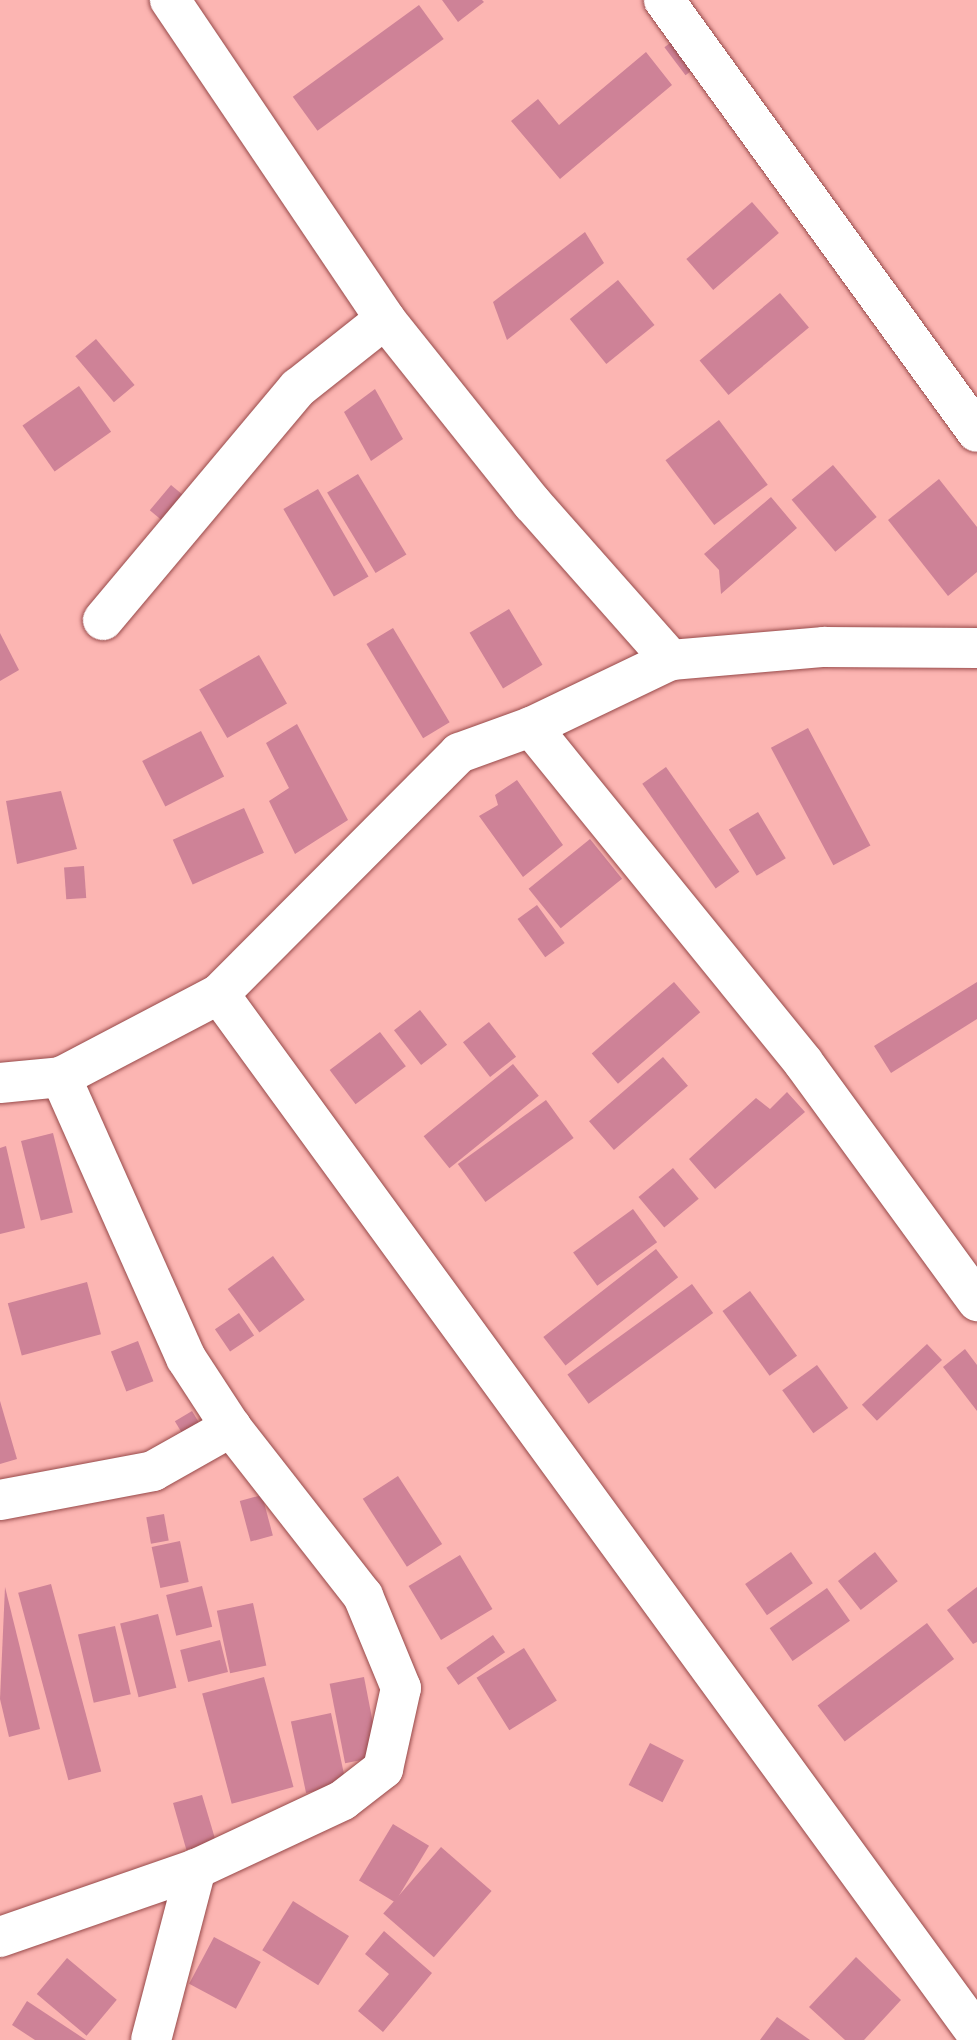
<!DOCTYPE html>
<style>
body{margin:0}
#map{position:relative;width:977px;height:2040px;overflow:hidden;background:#fcb5b2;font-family:Poppins,sans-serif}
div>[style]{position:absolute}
.building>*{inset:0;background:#ce8297;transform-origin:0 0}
.roads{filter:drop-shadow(0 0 2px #974a4a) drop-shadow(0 0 2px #974a4a)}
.street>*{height:40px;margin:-20px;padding:0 20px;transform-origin:20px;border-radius:20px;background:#fff}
span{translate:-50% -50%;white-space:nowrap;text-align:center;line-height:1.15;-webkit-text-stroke:10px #f9e6e5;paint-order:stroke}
</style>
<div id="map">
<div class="building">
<div style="clip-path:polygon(442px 0,482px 0,484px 2px,458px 22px)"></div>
<div style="left:419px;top:5px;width:42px;height:156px;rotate:54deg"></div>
<div style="left:682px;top:34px;width:35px;height:22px;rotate:53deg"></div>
<div style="clip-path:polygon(646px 52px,672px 85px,560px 179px,511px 121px,538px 99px,559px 125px)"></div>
<div style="left:752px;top:202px;width:41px;height:87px;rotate:49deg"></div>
<div style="clip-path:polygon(585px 232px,604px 263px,507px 340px,493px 302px)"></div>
<div style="left:618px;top:280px;width:58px;height:62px;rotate:51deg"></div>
<div style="left:780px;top:293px;width:45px;height:105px;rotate:50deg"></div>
<div style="left:96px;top:339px;width:60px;height:27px;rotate:50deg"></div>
<div style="left:79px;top:386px;width:56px;height:69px;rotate:55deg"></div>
<div style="clip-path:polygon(375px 389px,403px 439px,371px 461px,344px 412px)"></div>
<div style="left:719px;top:420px;width:81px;height:67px;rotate:53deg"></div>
<div style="left:833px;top:465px;width:68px;height:54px;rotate:50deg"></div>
<div style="left:358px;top:474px;width:94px;height:36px;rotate:59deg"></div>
<div style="clip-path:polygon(939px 479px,977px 527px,977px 572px,948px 596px,888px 520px)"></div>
<div style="left:171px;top:485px;width:25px;height:33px;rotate:40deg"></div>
<div style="left:318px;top:489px;width:101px;height:40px;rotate:60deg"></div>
<div style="clip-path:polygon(771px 497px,797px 528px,721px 594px,719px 570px,704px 554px)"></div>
<div style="left:509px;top:609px;width:65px;height:46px;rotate:59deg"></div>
<div style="left:393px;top:628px;width:110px;height:31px;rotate:59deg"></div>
<div style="clip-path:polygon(0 633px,19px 670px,0 681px)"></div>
<div style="left:259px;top:655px;width:56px;height:69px;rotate:60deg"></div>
<div style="clip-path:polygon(297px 724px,348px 820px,295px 854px,269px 801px,289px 788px,266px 743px)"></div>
<div style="left:808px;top:728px;width:133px;height:42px;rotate:62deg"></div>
<div style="left:201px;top:731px;width:51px;height:66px;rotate:63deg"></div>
<div style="left:666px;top:767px;width:128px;height:29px;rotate:55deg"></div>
<div style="clip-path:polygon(517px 780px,563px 845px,523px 877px,479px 816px,498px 805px,495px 795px)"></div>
<div style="clip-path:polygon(61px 791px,77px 849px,17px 864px,6px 801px)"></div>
<div style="left:244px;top:808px;width:49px;height:78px;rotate:66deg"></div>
<div style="left:758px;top:812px;width:54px;height:34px;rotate:59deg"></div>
<div style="left:590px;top:839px;width:51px;height:79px;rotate:51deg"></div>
<div style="left:84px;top:866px;width:32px;height:20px;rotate:86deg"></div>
<div style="left:537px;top:905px;width:47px;height:24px;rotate:54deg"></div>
<div style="left:674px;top:982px;width:40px;height:109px;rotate:49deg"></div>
<div style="clip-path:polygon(977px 982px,977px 1019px,891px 1073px,874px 1046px)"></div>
<div style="left:420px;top:1010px;width:44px;height:33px;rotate:52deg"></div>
<div style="left:489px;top:1022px;width:44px;height:33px;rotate:52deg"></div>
<div style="left:380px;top:1032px;width:43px;height:63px;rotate:53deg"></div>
<div style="left:663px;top:1057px;width:38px;height:98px;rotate:49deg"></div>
<div style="left:513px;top:1064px;width:41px;height:115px;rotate:51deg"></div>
<div style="clip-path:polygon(787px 1092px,805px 1112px,715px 1189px,689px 1159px,756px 1098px,770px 1109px)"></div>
<div style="left:546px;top:1100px;width:47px;height:109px;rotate:54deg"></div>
<div style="left:53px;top:1133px;width:82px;height:33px;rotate:76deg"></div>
<div style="clip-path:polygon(6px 1146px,25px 1228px,0 1234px,0 1148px)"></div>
<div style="left:673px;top:1168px;width:40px;height:45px;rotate:50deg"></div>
<div style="left:633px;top:1209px;width:41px;height:74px;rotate:54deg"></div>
<div style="left:656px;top:1249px;width:36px;height:143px;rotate:52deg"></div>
<div style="left:273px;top:1256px;width:54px;height:56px;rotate:54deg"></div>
<div style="left:87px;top:1282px;width:54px;height:82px;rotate:75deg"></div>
<div style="left:692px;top:1284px;width:36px;height:154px;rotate:54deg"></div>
<div style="left:750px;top:1291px;width:80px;height:34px;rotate:54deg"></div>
<div style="left:239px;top:1313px;width:27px;height:29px;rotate:56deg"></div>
<div style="left:138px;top:1341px;width:43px;height:29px;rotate:69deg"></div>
<div style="left:927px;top:1344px;width:22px;height:89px;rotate:47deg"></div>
<div style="clip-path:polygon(965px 1349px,977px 1365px,977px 1411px,943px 1367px)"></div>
<div style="left:817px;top:1365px;width:53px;height:43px;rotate:54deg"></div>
<div style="clip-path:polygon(0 1401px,17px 1459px,0 1464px)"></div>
<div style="left:192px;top:1411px;width:17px;height:20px;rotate:59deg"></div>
<div style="left:398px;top:1476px;width:81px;height:42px;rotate:57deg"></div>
<div style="left:262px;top:1495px;width:42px;height:23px;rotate:75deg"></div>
<div style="left:164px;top:1514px;width:27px;height:18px;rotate:80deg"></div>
<div style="left:180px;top:1541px;width:42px;height:29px;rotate:78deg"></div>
<div style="left:791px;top:1552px;width:38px;height:56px;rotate:55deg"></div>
<div style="left:875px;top:1552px;width:37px;height:47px;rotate:52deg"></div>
<div style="left:460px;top:1555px;width:63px;height:60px;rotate:59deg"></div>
<div style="left:51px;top:1584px;width:194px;height:34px;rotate:75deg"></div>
<div style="left:202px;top:1586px;width:42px;height:37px;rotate:76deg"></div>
<div style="clip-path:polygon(5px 1587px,40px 1729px,9px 1737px,0 1699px)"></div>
<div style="clip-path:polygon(977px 1587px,977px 1642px,973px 1644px,947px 1610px)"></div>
<div style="left:827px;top:1588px;width:40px;height:70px;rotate:55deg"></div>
<div style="left:253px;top:1603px;width:64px;height:37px;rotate:78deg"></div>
<div style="left:158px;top:1614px;width:76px;height:39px;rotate:76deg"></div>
<div style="left:927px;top:1623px;width:45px;height:137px;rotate:53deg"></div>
<div style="left:115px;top:1626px;width:70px;height:38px;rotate:77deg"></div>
<div style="left:493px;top:1635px;width:21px;height:57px;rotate:55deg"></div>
<div style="left:220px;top:1640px;width:33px;height:41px;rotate:76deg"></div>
<div style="left:524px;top:1648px;width:62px;height:56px;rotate:58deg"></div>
<div style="left:264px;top:1677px;width:114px;height:64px;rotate:75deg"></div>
<div style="left:364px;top:1677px;width:81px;height:35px;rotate:79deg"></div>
<div style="left:331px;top:1713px;width:73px;height:41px;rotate:78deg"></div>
<div style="left:650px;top:1743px;width:38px;height:47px;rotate:27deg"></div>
<div style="clip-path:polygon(202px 1795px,219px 1852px,187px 1852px,173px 1803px)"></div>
<div style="left:393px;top:1824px;width:42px;height:66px;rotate:31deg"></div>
<div style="left:441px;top:1847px;width:67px;height:88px;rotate:41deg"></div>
<div style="left:293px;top:1901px;width:66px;height:58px;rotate:32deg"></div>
<div style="clip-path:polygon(384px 1931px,432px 1973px,383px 2032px,358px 2011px,389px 1974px,365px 1954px)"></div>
<div style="left:214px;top:1937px;width:53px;height:53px;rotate:28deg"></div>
<div style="clip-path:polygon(856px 1957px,901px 2000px,864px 2040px,845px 2040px,809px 2007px)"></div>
<div style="left:67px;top:1958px;width:65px;height:47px;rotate:40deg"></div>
<div style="clip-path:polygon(27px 2001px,86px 2040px,35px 2040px,12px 2025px)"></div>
<div style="clip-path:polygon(777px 2017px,810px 2040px,760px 2040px)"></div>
</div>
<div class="roads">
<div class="street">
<div style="left:170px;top:0;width:385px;rotate:56deg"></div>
<div style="left:385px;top:319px;width:236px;rotate:51.4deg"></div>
<div style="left:532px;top:503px;width:210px;rotate:48.5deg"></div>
<div style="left:664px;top:0;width:533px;rotate:54.08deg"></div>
<div style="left:103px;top:620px;width:303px;rotate:-50deg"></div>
<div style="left:298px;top:388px;width:111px;rotate:-38.4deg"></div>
<div style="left:531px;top:727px;width:432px;rotate:50.9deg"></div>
<div style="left:803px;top:1062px;width:296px;rotate:53.9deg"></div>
<div style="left:219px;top:994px;width:1287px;rotate:53.91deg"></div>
<div style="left:0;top:1083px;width:61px;rotate:-5.6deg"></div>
<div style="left:61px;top:1077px;width:178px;rotate:-27.7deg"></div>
<div style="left:219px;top:994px;width:340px;rotate:-45.1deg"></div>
<div style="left:459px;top:753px;width:77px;rotate:-19.9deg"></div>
<div style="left:531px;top:727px;width:155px;rotate:-25.6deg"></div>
<div style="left:671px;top:660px;width:154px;rotate:-4.9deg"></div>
<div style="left:824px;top:647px;width:153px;rotate:0.4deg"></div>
<div style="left:0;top:1500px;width:156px;rotate:-10.7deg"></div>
<div style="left:153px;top:1471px;width:90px;rotate:-29.4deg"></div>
<div style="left:0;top:1937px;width:207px;rotate:-19.1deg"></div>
<div style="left:196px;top:1869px;width:162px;rotate:-25.1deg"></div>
<div style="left:343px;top:1800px;width:51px;rotate:-37.8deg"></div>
<div style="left:383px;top:1769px;width:83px;rotate:-77.5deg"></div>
<div style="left:401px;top:1688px;width:100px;rotate:-112.4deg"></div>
<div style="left:363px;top:1596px;width:214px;rotate:-128deg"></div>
<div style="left:231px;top:1427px;width:82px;rotate:-123.1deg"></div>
<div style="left:186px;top:1358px;width:308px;rotate:-114deg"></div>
<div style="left:151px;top:2040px;width:177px;rotate:-75.3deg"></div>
</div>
</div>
</div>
